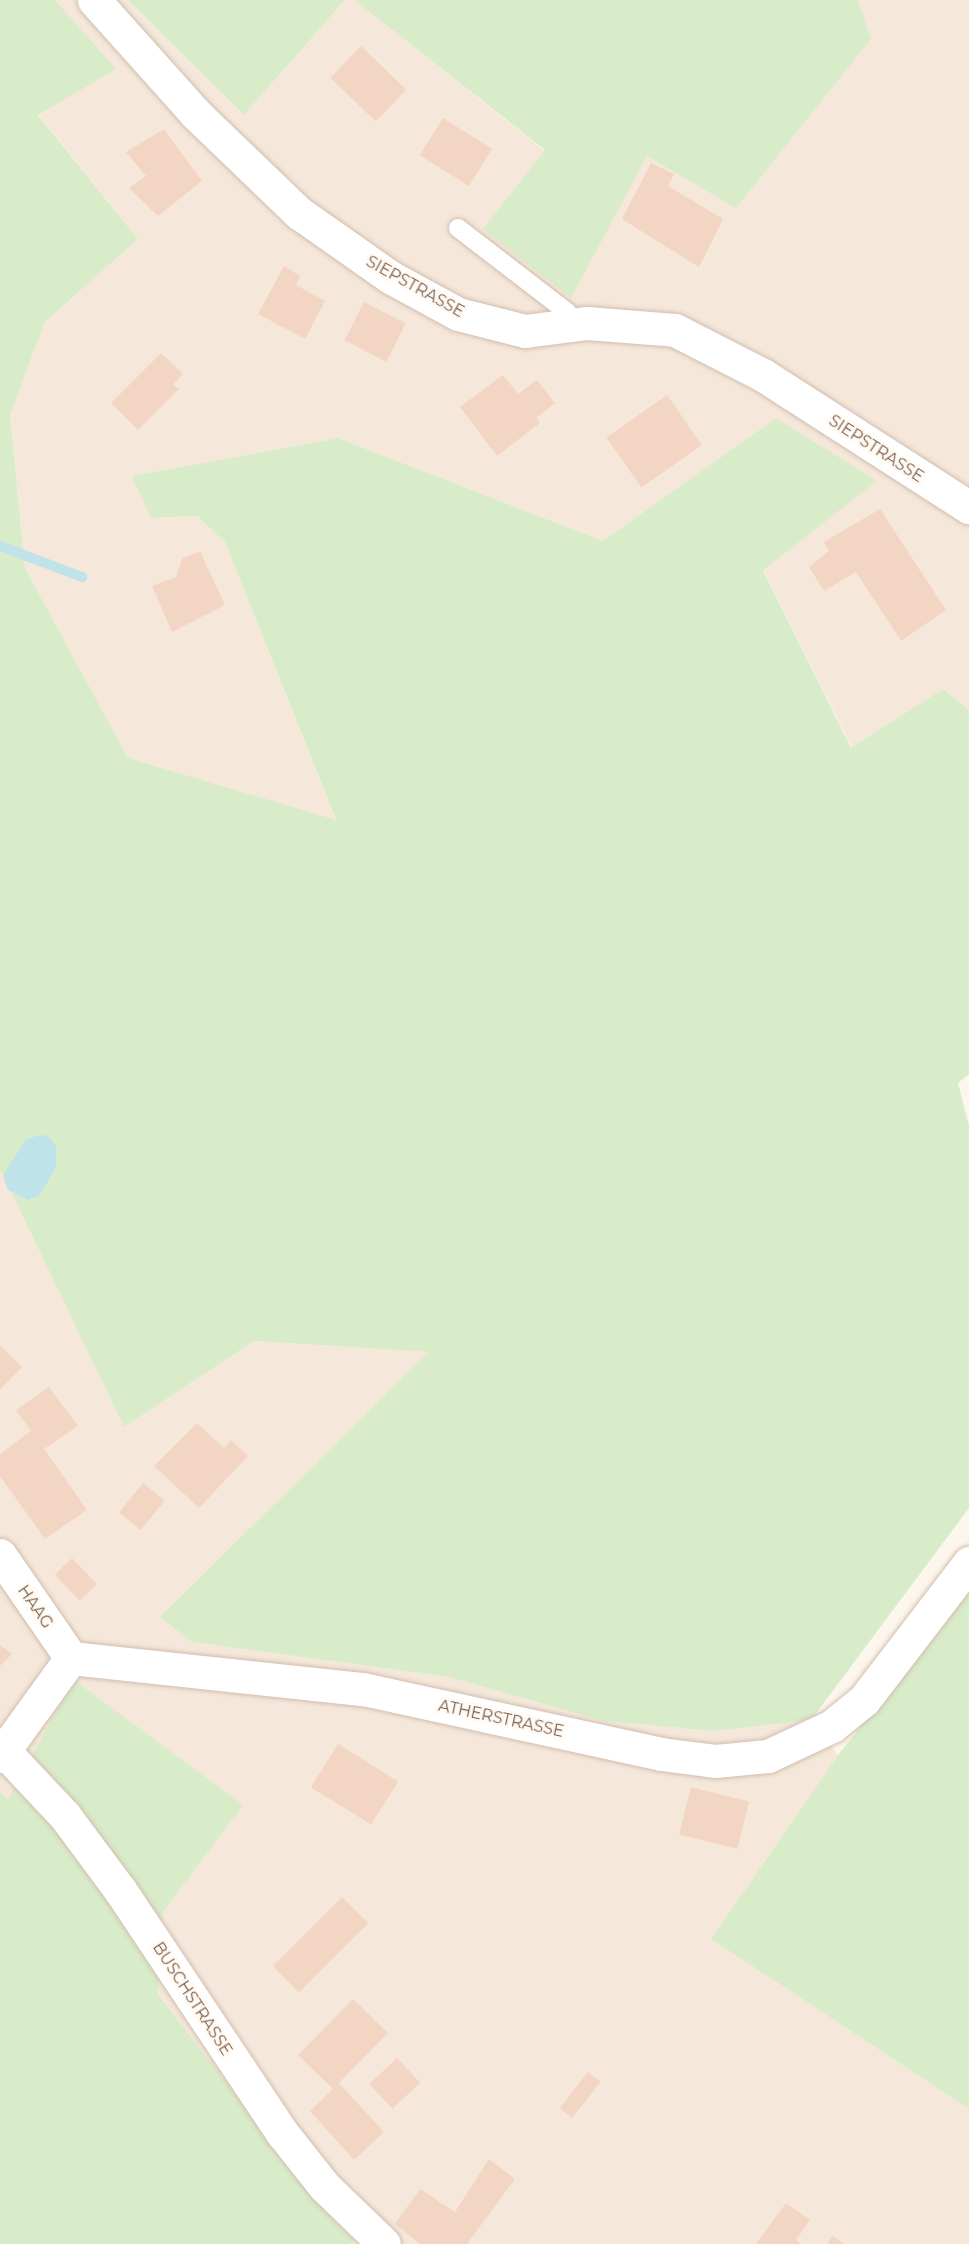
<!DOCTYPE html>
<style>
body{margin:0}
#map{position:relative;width:969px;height:2244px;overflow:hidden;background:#fdf6ec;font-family:Montserrat,sans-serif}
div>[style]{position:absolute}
.residential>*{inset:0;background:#f5e8da}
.green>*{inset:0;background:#d8ecc9}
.water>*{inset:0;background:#bfe3e8}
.stream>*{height:10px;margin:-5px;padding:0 5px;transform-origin:5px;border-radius:5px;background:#bfe3e8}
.building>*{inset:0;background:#f3d5c3;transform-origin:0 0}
.roads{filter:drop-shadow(0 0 2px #d1beb0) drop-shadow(0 0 2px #d1beb0)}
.lane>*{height:18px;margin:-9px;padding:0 9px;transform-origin:9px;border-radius:9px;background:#fff}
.street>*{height:33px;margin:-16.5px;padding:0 16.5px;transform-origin:16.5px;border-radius:16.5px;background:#fff}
span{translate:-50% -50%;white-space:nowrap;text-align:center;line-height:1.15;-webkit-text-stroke:6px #fffaf3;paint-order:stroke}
.street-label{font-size:16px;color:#7a5c4d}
</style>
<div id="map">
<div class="residential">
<div style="clip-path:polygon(55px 0,128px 0,244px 115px,345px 0,354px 0,545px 151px,647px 156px,871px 39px,858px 0,969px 0,969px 710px,943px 689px,852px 748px,763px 569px,776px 418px,603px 541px,338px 438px,133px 476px,151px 518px,197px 516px,225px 542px,336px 821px,128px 758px,25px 568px,10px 416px,44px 323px,138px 239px,38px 114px,115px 69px)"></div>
<div style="clip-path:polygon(0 1169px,124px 1427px,254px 1341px,430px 1352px,161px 1617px,192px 1642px,449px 1677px,603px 1721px,714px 1731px,811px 1720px,838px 1755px,711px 1939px,969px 2109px,969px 2244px,350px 2244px,353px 2240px,333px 2221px,158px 1994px,163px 1912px,242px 1806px,8px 1800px,0 1792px)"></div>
</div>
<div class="green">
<div style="clip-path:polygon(0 0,55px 0,116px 69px,38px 115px,138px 239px,44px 323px,10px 416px,25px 568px,128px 758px,336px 820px,225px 542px,197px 516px,151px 518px,132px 476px,338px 438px,603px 541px,776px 418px,877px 481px,763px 570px,851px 748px,943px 689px,969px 710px,969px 1074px,958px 1083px,969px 1126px,969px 1508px,811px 1720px,714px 1731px,603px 1721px,449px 1677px,192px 1642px,160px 1617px,429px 1352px,254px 1341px,124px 1427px,0 1169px)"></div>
<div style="clip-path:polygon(128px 0,345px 0,244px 115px)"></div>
<div style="clip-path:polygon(354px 0,858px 0,871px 39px,736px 208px,647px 156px,571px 298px,483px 229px,545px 150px)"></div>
<div style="clip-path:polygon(969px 1589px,969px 2109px,711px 1939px,838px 1755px)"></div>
<div style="clip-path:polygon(74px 1680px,243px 1805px,163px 1912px,158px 1994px,333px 2221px,354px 2240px,350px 2244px,0 2244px,0 1792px,8px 1799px)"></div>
</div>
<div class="water">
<div style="clip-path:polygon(41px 1135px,48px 1136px,56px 1146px,56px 1167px,40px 1195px,28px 1200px,8px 1190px,3px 1176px,26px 1139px)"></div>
</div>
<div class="stream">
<div style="left:0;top:546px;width:88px;rotate:20.7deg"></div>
</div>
<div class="building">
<div style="left:361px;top:46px;width:63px;height:44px;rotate:44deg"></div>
<div style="left:443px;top:118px;width:58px;height:44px;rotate:32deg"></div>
<div style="clip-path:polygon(164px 129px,202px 181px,158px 216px,129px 188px,146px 176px,126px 152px)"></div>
<div style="clip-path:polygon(651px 163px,674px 174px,668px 186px,723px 219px,699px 267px,622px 219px)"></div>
<div style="clip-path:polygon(284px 266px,300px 276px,296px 285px,325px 301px,305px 339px,258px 314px)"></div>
<div style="left:364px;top:302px;width:47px;height:43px;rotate:27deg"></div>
<div style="clip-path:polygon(161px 353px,183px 374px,173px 385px,179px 389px,138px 430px,111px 403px)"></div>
<div style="clip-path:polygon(503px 375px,518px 394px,537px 380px,555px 403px,536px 418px,540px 423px,497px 456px,460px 407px)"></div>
<div style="left:667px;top:395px;width:61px;height:74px;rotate:55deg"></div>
<div style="clip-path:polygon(880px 509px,946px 610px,901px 641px,856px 572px,824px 591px,809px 567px,829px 551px,824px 542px)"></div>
<div style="clip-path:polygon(200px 551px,225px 605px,172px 632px,152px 586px,176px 577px,182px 559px)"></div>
<div style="clip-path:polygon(0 1345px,22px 1367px,0 1390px)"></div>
<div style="clip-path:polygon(49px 1387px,78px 1426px,44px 1449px,87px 1510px,45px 1539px,0 1476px,0 1454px,31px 1431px,16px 1410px)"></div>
<div style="clip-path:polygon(197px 1423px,224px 1448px,231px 1440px,248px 1456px,199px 1508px,154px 1466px)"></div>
<div style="left:143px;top:1483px;width:28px;height:38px;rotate:39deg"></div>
<div style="left:72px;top:1558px;width:36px;height:24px;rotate:46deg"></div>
<div style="clip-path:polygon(0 1645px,12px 1654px,0 1666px)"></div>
<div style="left:338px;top:1744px;width:71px;height:51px;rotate:32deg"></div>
<div style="left:691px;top:1787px;width:60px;height:49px;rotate:14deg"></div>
<div style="left:342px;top:1897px;width:37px;height:98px;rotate:45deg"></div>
<div style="clip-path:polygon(353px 1999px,388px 2033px,339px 2083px,384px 2132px,354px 2160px,310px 2111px,333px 2089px,298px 2055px)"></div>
<div style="left:397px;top:2058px;width:34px;height:38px;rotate:47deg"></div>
<div style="left:588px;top:2072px;width:16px;height:46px;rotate:38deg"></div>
<div style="clip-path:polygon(489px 2159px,515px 2179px,467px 2244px,420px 2244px,395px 2224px,420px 2189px,455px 2212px)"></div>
<div style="clip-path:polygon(786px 2203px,810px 2220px,796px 2240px,801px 2244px,756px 2244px)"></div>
<div style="clip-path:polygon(833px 2236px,844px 2244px,827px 2244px)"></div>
</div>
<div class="roads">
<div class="lane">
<div style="left:458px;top:228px;width:138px;rotate:37.6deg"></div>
<div style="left:567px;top:312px;width:13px;rotate:77deg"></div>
</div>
<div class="street">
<div style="left:94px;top:0;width:153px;rotate:48.2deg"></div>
<div style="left:196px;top:114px;width:143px;rotate:43.9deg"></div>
<div style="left:299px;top:213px;width:111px;rotate:35.1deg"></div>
<div style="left:390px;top:277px;width:77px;rotate:28.6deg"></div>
<div style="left:458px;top:314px;width:69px;rotate:14.2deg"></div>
<div style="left:525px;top:331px;width:63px;rotate:-7.4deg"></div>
<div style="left:587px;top:323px;width:88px;rotate:4.5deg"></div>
<div style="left:675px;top:330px;width:99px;rotate:27.1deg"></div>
<div style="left:763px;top:375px;width:245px;rotate:32.7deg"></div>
<div style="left:0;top:1555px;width:125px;rotate:55.4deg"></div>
<div style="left:71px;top:1658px;width:294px;rotate:6.1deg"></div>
<div style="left:363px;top:1689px;width:305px;rotate:12.3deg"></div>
<div style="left:661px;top:1754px;width:54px;rotate:7.4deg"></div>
<div style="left:715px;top:1761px;width:53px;rotate:-5.4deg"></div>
<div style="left:768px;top:1756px;width:71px;rotate:-25.1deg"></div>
<div style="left:832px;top:1726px;width:41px;rotate:-39.1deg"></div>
<div style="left:864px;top:1700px;width:173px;rotate:-52.5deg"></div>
<div style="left:4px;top:1751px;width:89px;rotate:46.8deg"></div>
<div style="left:65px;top:1816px;width:92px;rotate:53.4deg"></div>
<div style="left:120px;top:1890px;width:293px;rotate:56.3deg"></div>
<div style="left:283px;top:2134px;width:66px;rotate:51.7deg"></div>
<div style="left:324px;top:2186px;width:83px;rotate:44deg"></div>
<div style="left:0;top:1756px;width:121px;rotate:-54.1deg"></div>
</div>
</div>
<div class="street-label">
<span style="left:415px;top:287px;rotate:29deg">SIEPSTRASSE</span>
<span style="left:876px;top:449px;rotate:33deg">SIEPSTRASSE</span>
<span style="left:35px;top:1607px;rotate:55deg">HAAG</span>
<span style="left:501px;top:1719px;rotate:12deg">ATHERSTRASSE</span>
<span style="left:192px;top:1999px;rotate:57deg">BUSCHSTRASSE</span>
</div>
</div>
